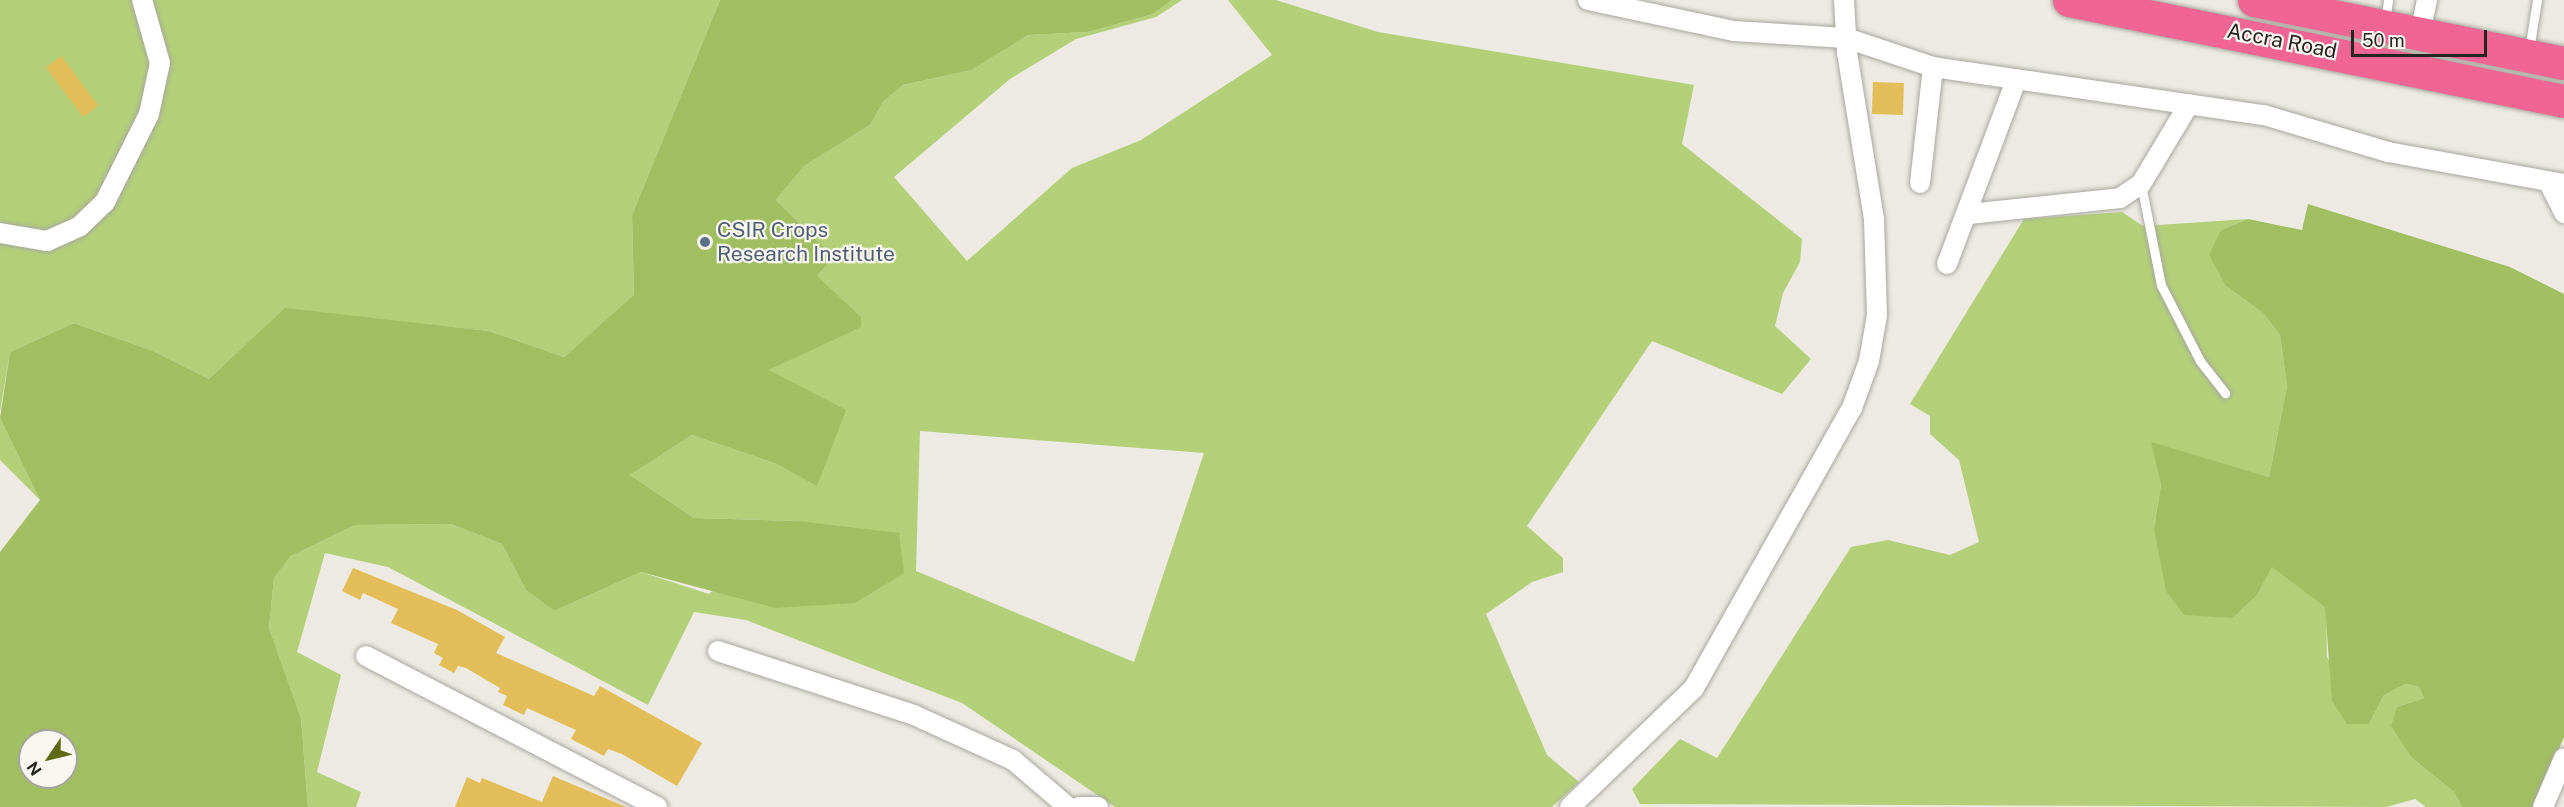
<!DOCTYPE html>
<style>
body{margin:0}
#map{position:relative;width:2564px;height:807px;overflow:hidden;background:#eceae3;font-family:"Public Sans",sans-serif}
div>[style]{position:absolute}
.green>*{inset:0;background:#b3d078}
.forest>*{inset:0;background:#a1bf60}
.building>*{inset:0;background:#e3be58;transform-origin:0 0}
.roads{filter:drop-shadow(0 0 2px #a8a69f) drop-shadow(0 0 2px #a8a69f)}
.lane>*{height:9px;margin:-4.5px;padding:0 4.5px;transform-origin:4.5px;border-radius:4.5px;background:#fff}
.street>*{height:20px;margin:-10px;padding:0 10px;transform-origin:10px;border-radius:10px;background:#fff}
.highway>*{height:33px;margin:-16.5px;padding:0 16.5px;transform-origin:16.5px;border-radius:16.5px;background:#f06593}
.dots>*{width:16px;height:16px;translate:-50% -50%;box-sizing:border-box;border:3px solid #faf7f0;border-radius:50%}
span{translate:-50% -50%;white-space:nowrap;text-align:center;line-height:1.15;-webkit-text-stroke:4.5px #faf7f0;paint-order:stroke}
.street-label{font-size:21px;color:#262522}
.service-label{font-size:21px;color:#4e5e75}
.left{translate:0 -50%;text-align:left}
.north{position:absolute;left:18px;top:729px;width:60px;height:60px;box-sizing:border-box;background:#faf7f0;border:2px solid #a5a39e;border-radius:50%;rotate:235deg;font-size:16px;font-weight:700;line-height:24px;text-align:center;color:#262522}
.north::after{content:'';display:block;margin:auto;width:21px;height:27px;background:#5a6912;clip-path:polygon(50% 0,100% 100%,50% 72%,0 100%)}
.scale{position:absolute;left:2351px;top:30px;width:136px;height:27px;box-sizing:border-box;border:3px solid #262522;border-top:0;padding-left:8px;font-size:18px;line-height:21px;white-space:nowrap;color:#262522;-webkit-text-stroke:4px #faf7f0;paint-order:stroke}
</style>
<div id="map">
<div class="green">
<div style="clip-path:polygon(0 0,720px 0,632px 215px,634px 296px,564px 357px,489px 331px,285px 309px,209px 379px,153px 351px,74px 323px,10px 352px,0 412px)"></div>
<div style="clip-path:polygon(evenodd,1172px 0,1182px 0,1156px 17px,1076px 39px,1010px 79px,894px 177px,967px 261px,1072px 168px,1141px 140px,1272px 55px,1228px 0,1276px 0,1378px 32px,1694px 85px,1682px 144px,1802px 239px,1800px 262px,1783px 293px,1775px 326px,1811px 359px,1782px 394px,1652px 341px,1527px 526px,1563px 558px,1563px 572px,1532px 582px,1486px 614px,1547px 755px,1579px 782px,1552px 807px,1115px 807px,962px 703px,746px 620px,694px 612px,648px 705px,388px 567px,325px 553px,297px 652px,341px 675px,317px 772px,361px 792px,356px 807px,308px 807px,301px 718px,269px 628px,274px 578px,291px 556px,355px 525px,451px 524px,502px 544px,526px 590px,554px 611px,641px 572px,709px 594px,798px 521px,694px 518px,630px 475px,692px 435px,777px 464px,818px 485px,769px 370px,808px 351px,817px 276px,834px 257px,776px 200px,804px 166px,870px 125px,883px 102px,903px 85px,972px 70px,1028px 35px,1088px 32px,1153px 14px,1172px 0,920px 431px,1204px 453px,1134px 662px,916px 571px,920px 431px)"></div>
<div style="clip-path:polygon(2122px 212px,2143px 226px,2248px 219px,2221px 230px,2226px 286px,2263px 313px,2280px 335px,2287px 386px,2269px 477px,2152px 443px,2161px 485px,2154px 528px,2257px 595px,2272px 566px,2326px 607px,2327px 657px,2369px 724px,2384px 695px,2406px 684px,2419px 687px,2424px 698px,2397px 707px,2412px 758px,2454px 792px,2462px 807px,2426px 807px,2415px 799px,2386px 807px,1640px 804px,1632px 789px,1680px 739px,1717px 758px,1851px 547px,1888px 540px,1950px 555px,1979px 542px,1959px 460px,1930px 434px,1930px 416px,1910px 404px,2024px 219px)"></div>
<div style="clip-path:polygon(0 418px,40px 500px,0 460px)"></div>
</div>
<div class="forest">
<div style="clip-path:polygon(evenodd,720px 0,1172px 0,1153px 14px,1088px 32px,1028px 35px,972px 70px,903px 85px,883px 102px,870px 125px,804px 166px,776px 200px,834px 257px,817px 276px,861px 317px,861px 327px,769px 370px,846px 410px,817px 486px,777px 464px,692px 435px,630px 475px,694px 518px,798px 521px,899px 533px,904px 573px,855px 603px,775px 608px,641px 572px,554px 611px,526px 590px,502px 544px,451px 524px,355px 525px,291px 556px,274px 578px,269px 628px,301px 718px,308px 807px,0 807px,0 552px,40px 500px,0 418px,10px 352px,74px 323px,153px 351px,209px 379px,285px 308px,489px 331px,564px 357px,634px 295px,632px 215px,720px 0,30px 741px,66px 741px,66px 777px,30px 777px,30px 741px)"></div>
<div style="clip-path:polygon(2308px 204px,2510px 267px,2564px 294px,2564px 737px,2534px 807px,2462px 807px,2454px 792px,2412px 758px,2391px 726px,2397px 707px,2424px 698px,2419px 687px,2406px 684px,2384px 695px,2369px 724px,2347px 724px,2332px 701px,2325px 607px,2272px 567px,2257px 595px,2232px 618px,2184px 615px,2166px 591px,2154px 528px,2161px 485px,2151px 442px,2269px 477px,2287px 386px,2280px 335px,2263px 313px,2226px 286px,2209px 255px,2221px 230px,2248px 219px,2302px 230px)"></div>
</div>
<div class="building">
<div style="left:61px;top:56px;width:62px;height:19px;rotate:53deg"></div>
<div style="left:1873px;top:82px;width:31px;height:32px;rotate:2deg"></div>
<div style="clip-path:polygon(353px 568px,457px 610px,505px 637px,496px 653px,594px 696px,600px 686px,702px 743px,677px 786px,622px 754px,608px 749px,604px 756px,571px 739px,576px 730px,527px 708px,524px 715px,503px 705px,507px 696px,498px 692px,500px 688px,466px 668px,458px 666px,454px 673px,439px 665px,443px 658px,434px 653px,438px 644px,391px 623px,398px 609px,363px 593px,360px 600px,342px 591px)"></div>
<div style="clip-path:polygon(553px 776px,626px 807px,455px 807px,467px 777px,480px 783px,482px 778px,542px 802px)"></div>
</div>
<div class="roads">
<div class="lane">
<div style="left:2385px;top:20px;width:20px;rotate:-81deg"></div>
<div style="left:2529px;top:50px;width:51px;rotate:-80.9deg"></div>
<div style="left:2141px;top:184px;width:103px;rotate:78.8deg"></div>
<div style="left:2161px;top:285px;width:85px;rotate:62.8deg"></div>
<div style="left:2200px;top:361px;width:41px;rotate:52deg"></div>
</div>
<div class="street">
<div style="left:1588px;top:0;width:149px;rotate:12deg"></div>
<div style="left:1734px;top:31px;width:112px;rotate:3.6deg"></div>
<div style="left:1846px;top:38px;width:92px;rotate:18.4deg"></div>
<div style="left:1933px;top:67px;width:334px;rotate:8.3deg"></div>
<div style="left:2264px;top:115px;width:129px;rotate:16.6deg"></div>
<div style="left:2388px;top:152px;width:179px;rotate:10.3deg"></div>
<div style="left:2420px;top:33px;width:34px;rotate:-78deg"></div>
<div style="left:1920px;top:183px;width:117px;rotate:-83.6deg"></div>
<div style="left:2549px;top:183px;width:34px;rotate:63deg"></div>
<div style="left:1969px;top:214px;width:152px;rotate:-6deg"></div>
<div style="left:2120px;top:198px;width:25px;rotate:-34deg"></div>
<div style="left:2141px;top:184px;width:93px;rotate:-59deg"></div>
<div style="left:0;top:233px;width:48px;rotate:9.7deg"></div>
<div style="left:47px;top:241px;width:36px;rotate:-24deg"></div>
<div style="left:80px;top:226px;width:35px;rotate:-44deg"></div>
<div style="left:105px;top:202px;width:98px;rotate:-63.4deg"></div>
<div style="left:149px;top:114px;width:52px;rotate:-77.8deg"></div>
<div style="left:160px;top:63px;width:66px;rotate:-105.9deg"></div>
<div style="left:1947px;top:264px;width:197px;rotate:-69.4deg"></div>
<div style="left:718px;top:651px;width:206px;rotate:18.1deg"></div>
<div style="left:914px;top:715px;width:109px;rotate:24.4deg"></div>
<div style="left:1013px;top:760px;width:72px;rotate:40.5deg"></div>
<div style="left:366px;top:656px;width:328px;rotate:27.4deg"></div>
<div style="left:1079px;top:807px;width:19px"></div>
<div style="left:1570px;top:807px;width:172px;rotate:-43.8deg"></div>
<div style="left:1694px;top:688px;width:322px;rotate:-60.6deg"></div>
<div style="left:1852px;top:408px;width:50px;rotate:-70.1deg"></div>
<div style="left:1869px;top:361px;width:47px;rotate:-80.1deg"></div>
<div style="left:1877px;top:315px;width:96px;rotate:-91.8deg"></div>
<div style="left:1874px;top:219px;width:168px;rotate:-99.2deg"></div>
<div style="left:1847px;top:53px;width:53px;rotate:-93.2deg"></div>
<div style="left:2543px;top:807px;width:53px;rotate:-66.8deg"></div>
</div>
<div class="highway">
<div style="left:2069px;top:0;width:505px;rotate:11.53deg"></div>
<div style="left:2254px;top:0;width:316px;rotate:11.5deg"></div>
</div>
</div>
<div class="dots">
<div style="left:705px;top:242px;background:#5c6f8a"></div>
</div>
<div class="street-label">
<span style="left:2282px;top:41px;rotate:11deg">Accra Road</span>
</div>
<div class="service-label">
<span class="left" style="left:717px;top:242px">CSIR Crops<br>Research Institute</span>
</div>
<div class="north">N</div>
<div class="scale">50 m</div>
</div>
